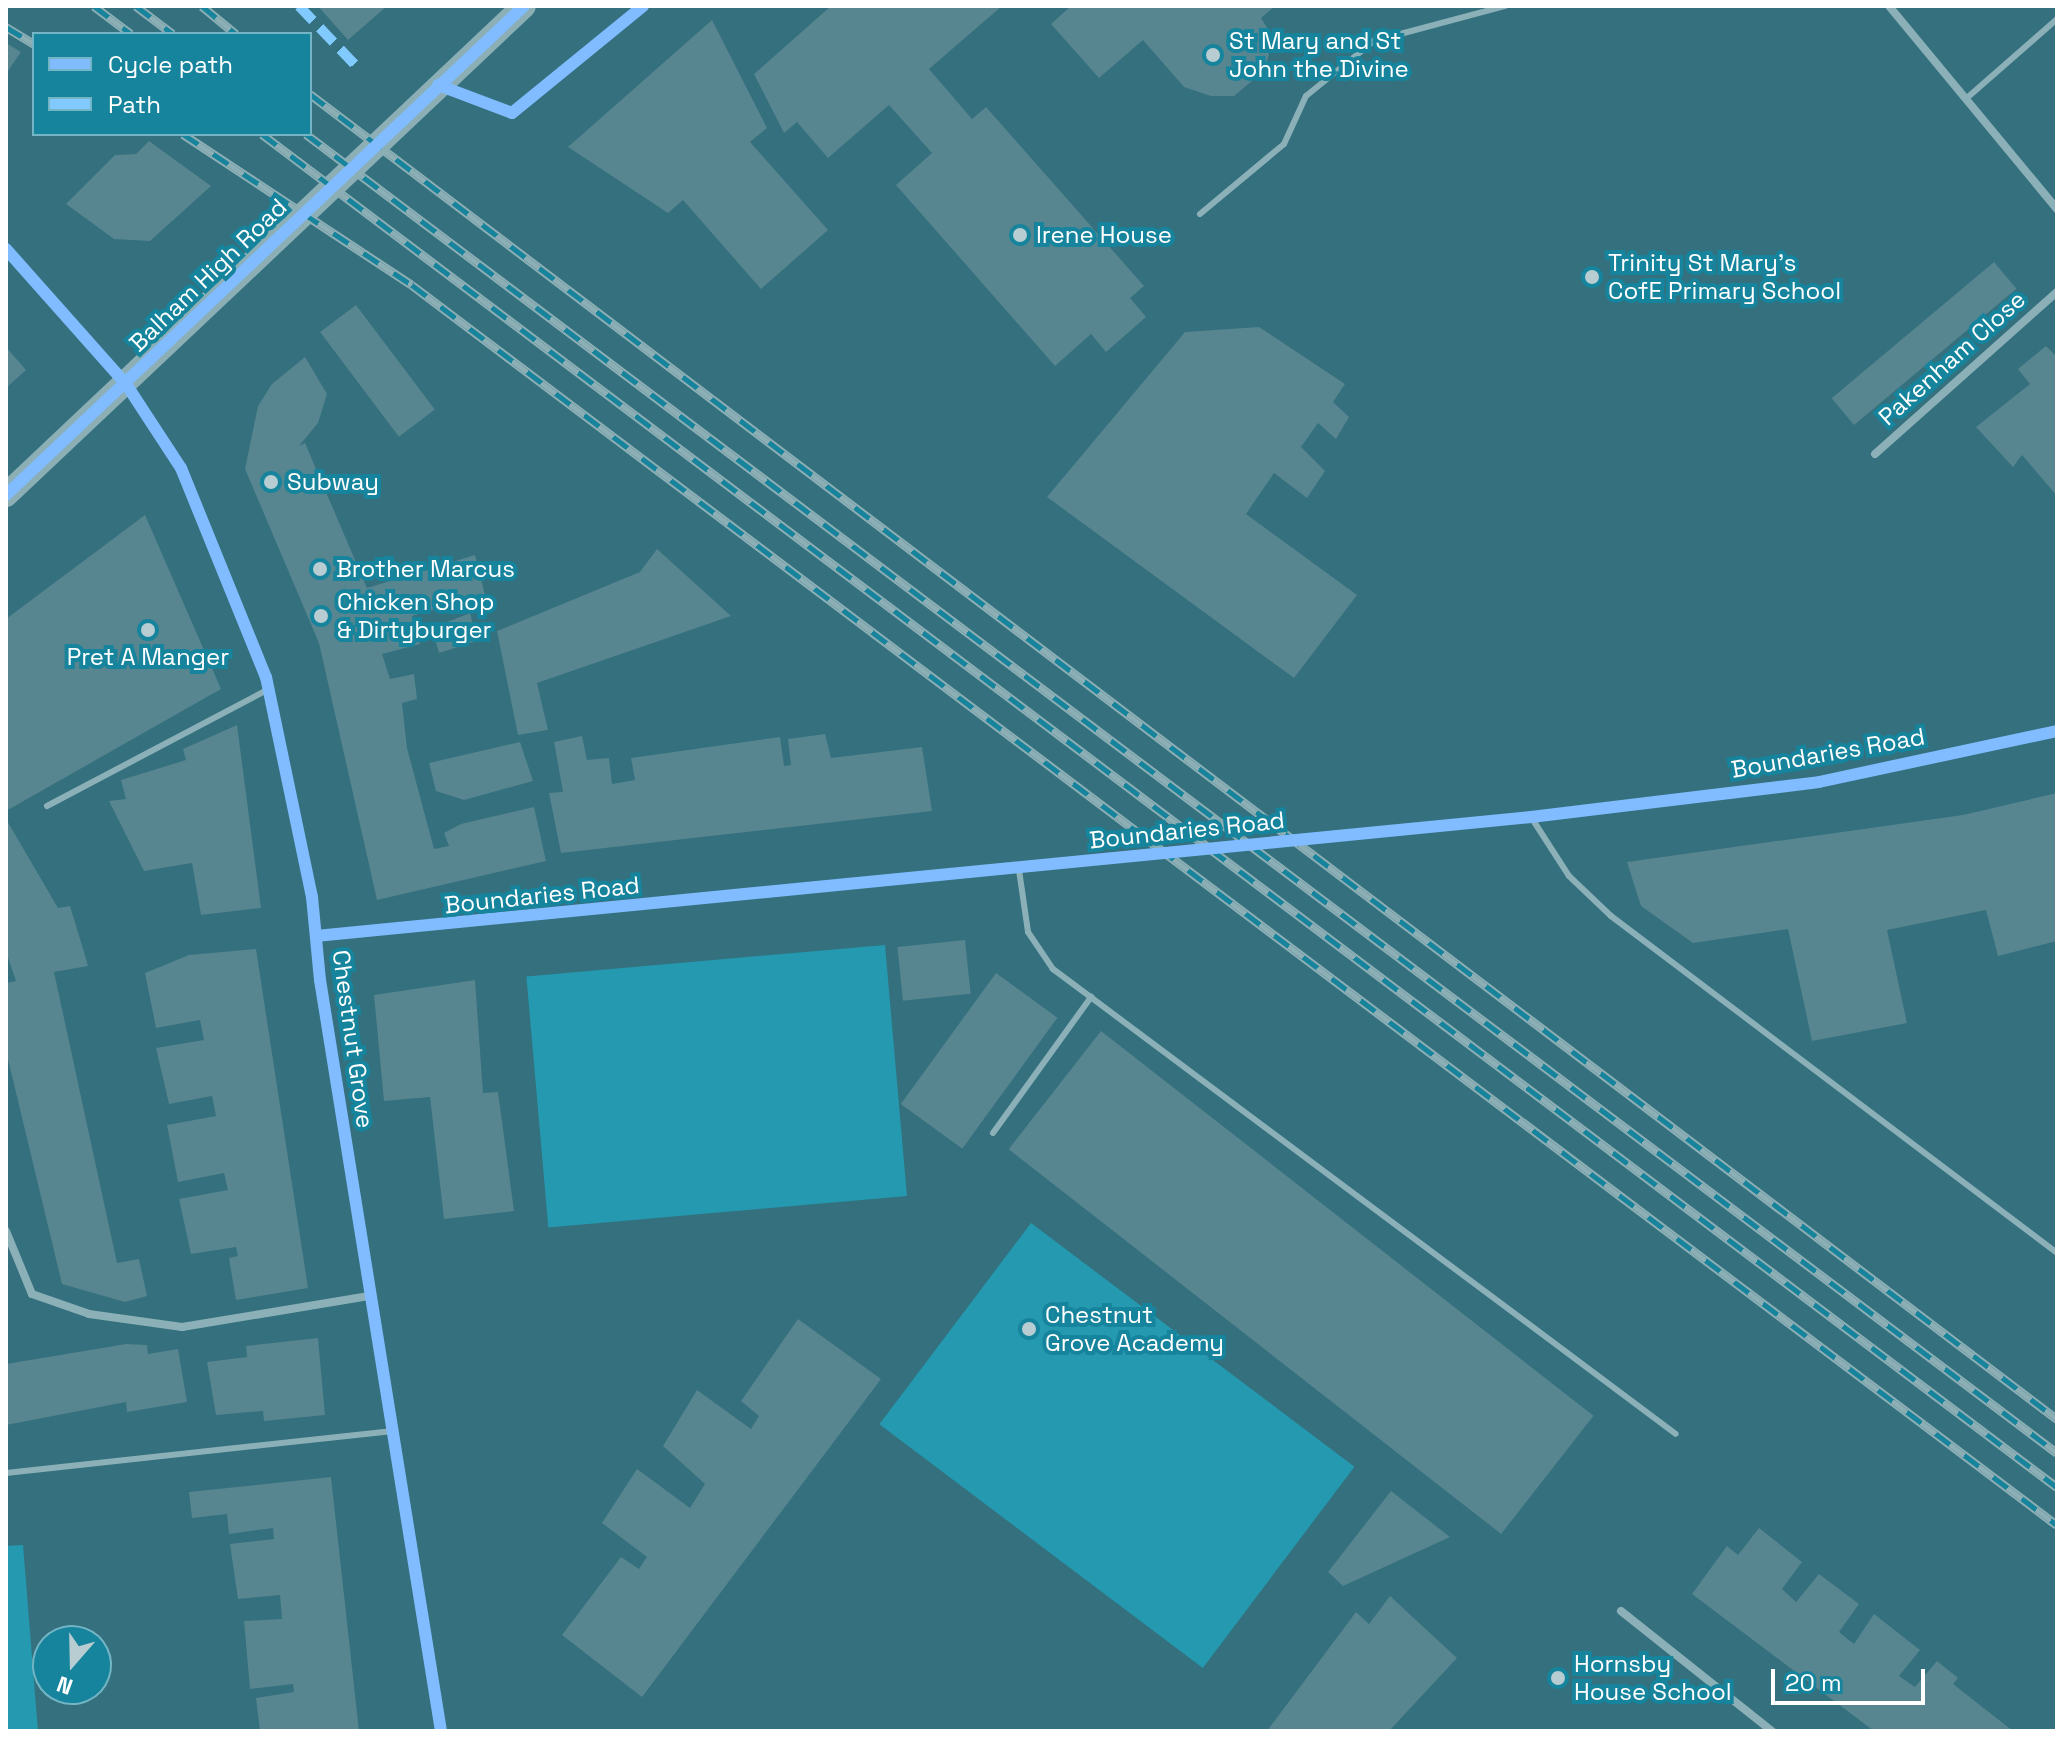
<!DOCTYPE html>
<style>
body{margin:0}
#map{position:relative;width:2063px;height:1737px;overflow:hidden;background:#34707d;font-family:"Space Grotesk",sans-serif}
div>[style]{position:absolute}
.green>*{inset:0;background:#2499af;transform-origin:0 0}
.building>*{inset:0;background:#578590;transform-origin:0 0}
.lane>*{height:6px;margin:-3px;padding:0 3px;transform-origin:3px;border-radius:3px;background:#8cb0b8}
.street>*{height:8px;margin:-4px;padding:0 4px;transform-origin:4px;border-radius:4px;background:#8cb0b8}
.highway>*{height:24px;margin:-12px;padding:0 12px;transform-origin:12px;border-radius:12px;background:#8cafb6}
.rail>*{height:9px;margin-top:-4.5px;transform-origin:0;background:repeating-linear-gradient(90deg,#15849c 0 18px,#8cafb6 0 36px);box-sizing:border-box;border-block:2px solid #8cafb6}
.quiet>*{height:10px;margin-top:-5px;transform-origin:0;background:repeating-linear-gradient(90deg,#80caff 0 20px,transparent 0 30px)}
.cycleway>*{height:12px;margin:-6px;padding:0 6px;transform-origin:6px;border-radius:6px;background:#80bcff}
.dots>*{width:22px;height:22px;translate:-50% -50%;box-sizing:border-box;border:4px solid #15849c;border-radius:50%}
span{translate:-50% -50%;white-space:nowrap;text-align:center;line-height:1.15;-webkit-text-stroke:8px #15849c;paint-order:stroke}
.poi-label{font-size:24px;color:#fff}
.left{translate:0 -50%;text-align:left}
.street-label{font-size:24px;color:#fff}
.frame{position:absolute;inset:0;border:8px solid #fff;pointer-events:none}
.legend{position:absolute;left:32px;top:32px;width:280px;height:104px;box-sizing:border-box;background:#15849c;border:2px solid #73b5c4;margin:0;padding:10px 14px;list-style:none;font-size:24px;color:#fff}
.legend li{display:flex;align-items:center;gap:16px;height:40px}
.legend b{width:40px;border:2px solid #73b5c4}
.north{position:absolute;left:32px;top:1625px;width:80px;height:80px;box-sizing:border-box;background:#15849c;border:2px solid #73b5c4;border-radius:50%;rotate:200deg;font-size:22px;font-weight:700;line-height:32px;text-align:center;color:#fff}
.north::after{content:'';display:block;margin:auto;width:28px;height:36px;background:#b8cdd2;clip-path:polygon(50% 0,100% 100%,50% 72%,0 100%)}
.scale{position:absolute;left:1771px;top:1669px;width:154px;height:36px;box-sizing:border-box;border:4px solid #fff;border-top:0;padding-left:10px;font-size:24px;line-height:28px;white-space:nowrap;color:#fff;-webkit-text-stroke:6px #15849c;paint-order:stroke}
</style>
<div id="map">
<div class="green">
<div style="left:885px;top:945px;width:252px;height:360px;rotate:85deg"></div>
<div style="left:1031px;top:1223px;width:405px;height:252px;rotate:37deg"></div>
<div style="clip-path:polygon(23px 1545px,38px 1731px,6px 1731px,6px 1546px)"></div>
</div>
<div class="building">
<div style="clip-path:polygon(318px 6px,387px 6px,348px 40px)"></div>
<div style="clip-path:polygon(831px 6px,1002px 6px,929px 69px,972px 119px,986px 107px,1144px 286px,1130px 298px,1146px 317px,1106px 352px,1091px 334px,1055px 366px,896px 185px,932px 153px,889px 105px,828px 158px,797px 122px,784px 133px,754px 74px)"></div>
<div style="clip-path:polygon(1071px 6px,1275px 6px,1261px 18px,1273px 37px,1265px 70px,1234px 96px,1211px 96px,1184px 87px,1143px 40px,1099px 78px,1051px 24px)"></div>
<div style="clip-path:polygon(712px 20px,767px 128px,750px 142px,828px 230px,761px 289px,683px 200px,668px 213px,568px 147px)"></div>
<div style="clip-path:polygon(6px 43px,21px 52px,6px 74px)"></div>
<div style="clip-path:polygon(149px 141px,211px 186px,150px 241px,114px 239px,66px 204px,115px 155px,136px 154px)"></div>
<div style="left:1994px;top:262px;width:35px;height:212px;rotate:50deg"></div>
<div style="left:356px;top:305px;width:131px;height:45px;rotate:53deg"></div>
<div style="clip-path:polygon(1259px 327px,1345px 384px,1333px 402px,1349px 417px,1336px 439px,1318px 423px,1301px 447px,1325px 471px,1307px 498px,1274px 473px,1246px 514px,1357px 595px,1294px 678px,1047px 497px,1185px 332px)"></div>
<div style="clip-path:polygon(2046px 346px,2057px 357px,2057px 496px,2022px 455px,2013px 467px,1976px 427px,2030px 384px,2018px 369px)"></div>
<div style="clip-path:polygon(6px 347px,26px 370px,6px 388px)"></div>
<div style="clip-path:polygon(305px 357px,327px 394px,318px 423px,299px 446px,305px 443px,367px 588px,475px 555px,485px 595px,412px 616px,420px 644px,382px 654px,390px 679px,414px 674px,417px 699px,402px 703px,407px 748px,434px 849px,449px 846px,444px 833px,461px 824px,534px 807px,546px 861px,377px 900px,319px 643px,245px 469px,258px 406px,272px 384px)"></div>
<div style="clip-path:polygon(145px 515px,221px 689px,6px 811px,6px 619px)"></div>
<div style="clip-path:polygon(657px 549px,731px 616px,537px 683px,548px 730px,518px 735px,497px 631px,640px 572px)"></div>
<div style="clip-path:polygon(470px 613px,477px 641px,439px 653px,432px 628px)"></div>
<div style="clip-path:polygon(237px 725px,261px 908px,201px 915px,192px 863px,144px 871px,109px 801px,126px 799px,121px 780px,186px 760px,183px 749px)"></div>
<div style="clip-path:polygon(825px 734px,831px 758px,922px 747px,932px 811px,561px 853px,549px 793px,563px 792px,554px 742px,582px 736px,587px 760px,609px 758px,612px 784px,635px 780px,631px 758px,780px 737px,784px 766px,791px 765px,788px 739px)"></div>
<div style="clip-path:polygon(520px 742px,533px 781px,464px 800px,436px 791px,429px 763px)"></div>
<div style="clip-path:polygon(2057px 793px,2057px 941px,1998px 956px,1986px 910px,1887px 930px,1907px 1023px,1812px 1041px,1788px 929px,1693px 943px,1641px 906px,1627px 862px,1963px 815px)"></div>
<div style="clip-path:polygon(6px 819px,58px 908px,70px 906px,84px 952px,88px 966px,54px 972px,117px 1263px,139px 1259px,147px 1296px,125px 1302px,62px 1284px,6px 1051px,6px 983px,16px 981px,6px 952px)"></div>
<div style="left:965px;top:940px;width:54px;height:68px;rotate:84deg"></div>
<div style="clip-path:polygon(256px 949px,308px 1288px,236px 1300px,229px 1258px,238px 1256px,236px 1247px,191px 1254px,179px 1199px,228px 1190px,224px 1173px,178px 1182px,167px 1125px,216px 1116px,212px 1096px,169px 1104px,156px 1048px,204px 1040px,200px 1020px,156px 1028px,145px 973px,189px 955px)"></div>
<div style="left:996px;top:973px;width:76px;height:162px;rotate:36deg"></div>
<div style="clip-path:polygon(475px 980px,483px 1093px,498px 1092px,514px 1211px,444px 1219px,430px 1097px,384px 1101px,374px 995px)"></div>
<div style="left:1101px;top:1031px;width:625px;height:150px;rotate:38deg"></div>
<div style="clip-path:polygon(798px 1319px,881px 1379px,642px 1697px,562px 1635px,621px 1557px,639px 1569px,647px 1557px,602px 1523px,637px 1469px,690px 1508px,705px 1484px,663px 1446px,697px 1390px,751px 1429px,759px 1416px,741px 1401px)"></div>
<div style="clip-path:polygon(318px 1338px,325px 1415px,264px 1421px,263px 1411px,216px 1415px,207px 1362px,247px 1357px,246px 1346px)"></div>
<div style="clip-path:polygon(126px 1344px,147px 1345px,148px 1354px,178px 1349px,187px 1402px,127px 1412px,126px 1402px,6px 1425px,6px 1364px)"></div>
<div style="clip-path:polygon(331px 1477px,359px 1731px,260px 1731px,256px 1698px,294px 1692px,293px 1684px,250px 1689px,244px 1621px,282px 1619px,280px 1595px,238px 1599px,230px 1544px,274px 1539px,273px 1528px,229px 1534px,227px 1514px,192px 1518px,189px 1492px)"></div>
<div style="clip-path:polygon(1391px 1491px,1450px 1537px,1343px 1586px,1328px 1572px)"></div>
<div style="clip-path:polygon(1759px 1528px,1802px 1562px,1782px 1589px,1796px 1602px,1819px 1574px,1859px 1604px,1839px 1632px,1845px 1637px,1854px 1644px,1874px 1614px,1920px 1650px,1899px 1676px,1915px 1687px,1937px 1661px,1958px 1678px,1953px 1684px,2013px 1731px,1874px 1731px,1692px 1594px,1727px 1546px,1738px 1555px)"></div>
<div style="clip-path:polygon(1390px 1596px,1457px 1658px,1389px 1731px,1267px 1731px,1356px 1612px,1369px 1624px)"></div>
</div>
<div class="lane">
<div style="left:1968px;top:97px;width:118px;rotate:-41.2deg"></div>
<div style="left:1200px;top:214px;width:109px;rotate:-39.8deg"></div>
<div style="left:1284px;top:144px;width:53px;rotate:-65.4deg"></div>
<div style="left:1306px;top:96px;width:87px;rotate:-39deg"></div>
<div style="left:1374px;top:41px;width:136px;rotate:-15deg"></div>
<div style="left:47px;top:806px;width:251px;rotate:-27.8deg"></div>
<div style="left:1531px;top:817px;width:70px;rotate:57.2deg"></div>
<div style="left:1569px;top:876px;width:58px;rotate:43.6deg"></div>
<div style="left:1611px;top:916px;width:559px;rotate:37.07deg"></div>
<div style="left:1019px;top:870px;width:63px;rotate:81.7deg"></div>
<div style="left:1028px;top:932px;width:45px;rotate:56deg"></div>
<div style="left:1053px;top:969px;width:777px;rotate:36.74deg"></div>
<div style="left:993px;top:1133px;width:168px;rotate:-54.2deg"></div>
<div style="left:6px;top:1473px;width:387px;rotate:-6.2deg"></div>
</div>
<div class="street">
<div style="left:1889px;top:6px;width:264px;rotate:50.4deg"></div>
<div style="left:6px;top:249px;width:181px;rotate:48.4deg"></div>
<div style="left:126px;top:384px;width:100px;rotate:56.8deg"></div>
<div style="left:181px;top:468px;width:226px;rotate:67.9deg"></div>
<div style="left:266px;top:677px;width:225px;rotate:78.2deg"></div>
<div style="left:312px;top:897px;width:83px;rotate:84.5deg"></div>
<div style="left:320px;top:980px;width:761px;rotate:80.85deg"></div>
<div style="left:1875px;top:454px;width:244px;rotate:-41.7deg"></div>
<div style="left:316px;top:936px;width:1221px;rotate:-5.59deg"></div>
<div style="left:1531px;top:817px;width:290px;rotate:-6.9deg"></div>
<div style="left:1819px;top:782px;width:243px;rotate:-12.1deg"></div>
<div style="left:6px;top:1231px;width:68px;rotate:67.6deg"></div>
<div style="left:32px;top:1294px;width:60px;rotate:19.3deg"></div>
<div style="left:89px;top:1314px;width:94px;rotate:8deg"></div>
<div style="left:182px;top:1327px;width:191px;rotate:-9.4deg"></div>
<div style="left:1621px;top:1611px;width:193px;rotate:38.5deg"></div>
</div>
<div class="highway">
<div style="left:6px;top:495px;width:712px;rotate:-43.35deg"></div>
</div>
<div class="rail">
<div style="left:94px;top:6px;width:46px;rotate:37.1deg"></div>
<div style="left:136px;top:6px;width:46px;rotate:37.1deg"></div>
<div style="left:202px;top:6px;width:44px;rotate:39.5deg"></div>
<div style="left:6px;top:27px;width:33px;rotate:31deg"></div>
<div style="left:310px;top:94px;width:2193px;rotate:37.18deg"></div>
<div style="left:183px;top:134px;width:274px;rotate:33.4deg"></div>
<div style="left:412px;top:285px;width:2060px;rotate:37.01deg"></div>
<div style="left:262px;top:134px;width:2248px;rotate:37.01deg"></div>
<div style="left:306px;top:134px;width:2192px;rotate:36.99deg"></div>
</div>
<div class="quiet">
<div style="left:299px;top:6px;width:86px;rotate:46.4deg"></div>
</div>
<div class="cycleway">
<div style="left:438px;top:85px;width:79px;rotate:20.7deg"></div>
<div style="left:512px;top:113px;width:169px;rotate:-39.2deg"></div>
<div style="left:6px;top:249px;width:181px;rotate:48.4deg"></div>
<div style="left:126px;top:384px;width:100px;rotate:56.8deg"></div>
<div style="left:181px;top:468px;width:226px;rotate:67.9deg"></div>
<div style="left:266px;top:677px;width:225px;rotate:78.2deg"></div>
<div style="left:312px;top:897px;width:83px;rotate:84.5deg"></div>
<div style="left:320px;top:980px;width:761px;rotate:80.85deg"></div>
<div style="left:6px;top:495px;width:712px;rotate:-43.35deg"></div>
<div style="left:316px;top:936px;width:1221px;rotate:-5.59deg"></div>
<div style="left:1531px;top:817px;width:290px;rotate:-6.9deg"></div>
<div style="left:1819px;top:782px;width:243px;rotate:-12.1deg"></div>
</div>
<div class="dots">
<div style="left:1213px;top:55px;background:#b8cdd2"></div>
<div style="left:1020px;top:235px;background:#b8cdd2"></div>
<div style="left:1592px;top:277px;background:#b8cdd2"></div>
<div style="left:271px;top:482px;background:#b8cdd2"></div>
<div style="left:320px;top:569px;background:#b8cdd2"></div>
<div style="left:321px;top:616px;background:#b8cdd2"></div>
<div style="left:148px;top:630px;background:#b8cdd2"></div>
<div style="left:1029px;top:1329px;background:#b8cdd2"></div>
<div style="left:1558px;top:1678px;background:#b8cdd2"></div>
</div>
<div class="poi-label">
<span class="left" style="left:1229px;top:55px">St Mary and St<br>John the Divine</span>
<span class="left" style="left:1036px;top:235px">Irene House</span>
<span class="left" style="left:1608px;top:277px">Trinity St Mary's<br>CofE Primary School</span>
<span class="left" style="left:287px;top:482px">Subway</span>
<span class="left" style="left:336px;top:569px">Brother Marcus</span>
<span class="left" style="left:337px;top:616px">Chicken Shop<br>&amp; Dirtyburger</span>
<span style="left:148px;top:657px">Pret A Manger</span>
<span class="left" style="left:1045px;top:1329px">Chestnut<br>Grove Academy</span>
<span class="left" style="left:1574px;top:1678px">Hornsby<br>House School</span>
</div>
<div class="street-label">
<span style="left:208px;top:275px;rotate:-44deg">Balham High Road</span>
<span style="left:1952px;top:358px;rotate:-42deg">Pakenham Close</span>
<span style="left:1828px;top:753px;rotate:-10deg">Boundaries Road</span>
<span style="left:1187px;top:830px;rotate:-6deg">Boundaries Road</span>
<span style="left:542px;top:895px;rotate:-6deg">Boundaries Road</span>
<span style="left:353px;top:1039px;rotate:82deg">Chestnut Grove</span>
</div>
<div class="frame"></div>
<ul class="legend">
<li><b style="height:10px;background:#80bcff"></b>Cycle path</li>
<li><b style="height:10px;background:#80caff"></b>Path</li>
</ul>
<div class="north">N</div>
<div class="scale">20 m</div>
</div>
